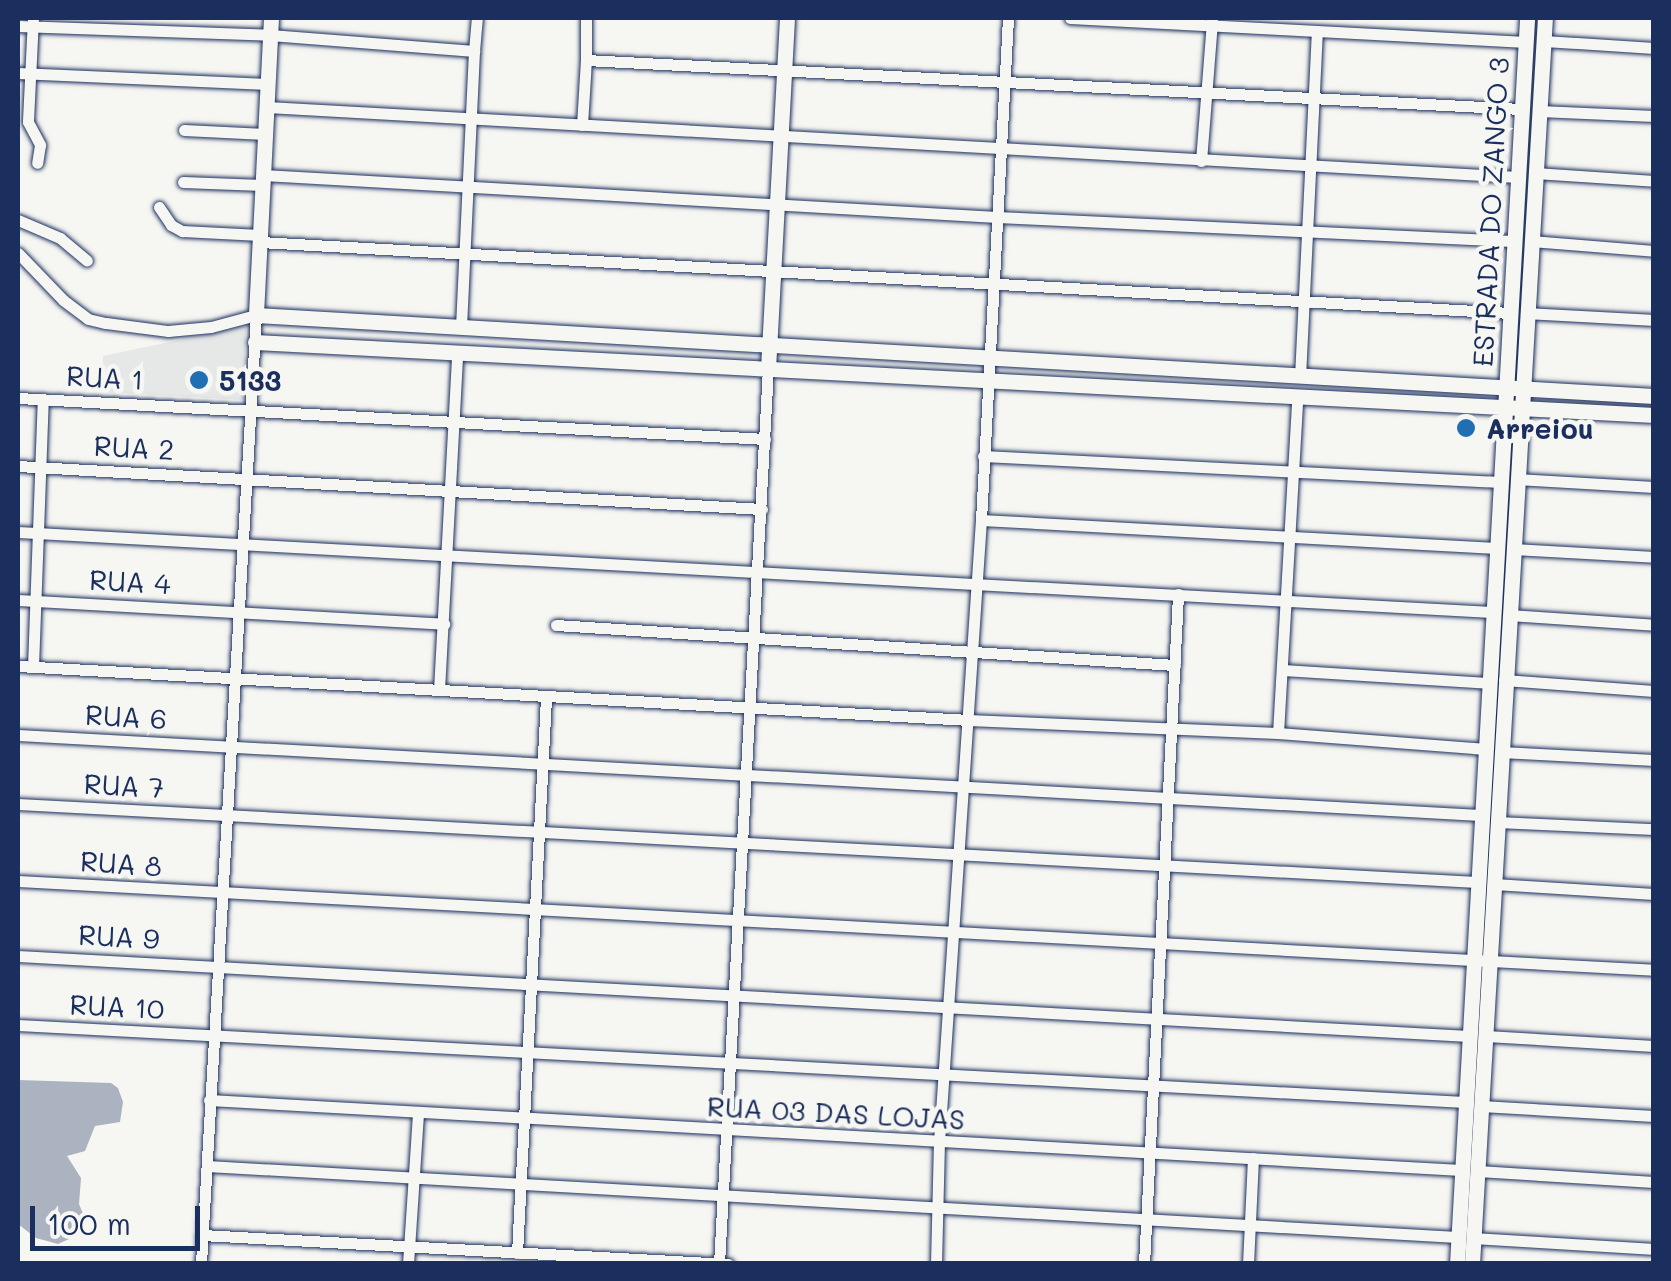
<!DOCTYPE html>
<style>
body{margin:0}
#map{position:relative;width:1671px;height:1281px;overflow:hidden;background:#f6f6f2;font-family:Mali,sans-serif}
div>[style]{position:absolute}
.built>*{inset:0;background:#e6e7e7}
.water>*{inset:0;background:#abb2c0}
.roads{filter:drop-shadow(0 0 2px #1b2f5e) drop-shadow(0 0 2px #1b2f5e)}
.street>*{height:11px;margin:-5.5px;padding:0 5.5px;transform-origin:5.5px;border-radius:5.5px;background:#f6f6f2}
.secondary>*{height:15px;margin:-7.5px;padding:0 7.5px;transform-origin:7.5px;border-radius:7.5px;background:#f6f6f2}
.dots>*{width:28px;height:28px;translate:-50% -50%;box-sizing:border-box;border:5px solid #f6f6f2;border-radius:50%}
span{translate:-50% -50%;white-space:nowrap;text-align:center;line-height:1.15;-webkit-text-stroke:9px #f6f6f2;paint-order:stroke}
.street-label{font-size:28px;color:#1b2f5e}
.poi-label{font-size:28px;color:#1b2f5e;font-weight:700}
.left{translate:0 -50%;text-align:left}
.frame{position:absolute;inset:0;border:20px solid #1b2f5e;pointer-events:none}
.scale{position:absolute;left:30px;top:1206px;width:170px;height:45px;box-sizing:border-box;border:5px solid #1b2f5e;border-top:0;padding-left:12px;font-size:30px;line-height:35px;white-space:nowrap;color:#1b2f5e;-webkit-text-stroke:8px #f6f6f2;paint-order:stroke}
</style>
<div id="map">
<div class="built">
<div style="clip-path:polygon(246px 326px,243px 400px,103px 392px,103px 356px)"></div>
</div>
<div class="water">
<div style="clip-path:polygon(18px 1080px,111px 1083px,118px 1088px,123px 1102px,120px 1122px,95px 1126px,85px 1151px,67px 1156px,81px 1178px,79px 1204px,86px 1221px,78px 1235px,58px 1244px,36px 1238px,18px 1224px)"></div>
</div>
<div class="roads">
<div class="street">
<div style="left:33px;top:18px;width:104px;rotate:92.8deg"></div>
<div style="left:28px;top:122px;width:26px;rotate:62deg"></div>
<div style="left:40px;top:145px;width:18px;rotate:99deg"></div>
<div style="left:1070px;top:18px;width:457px;rotate:3deg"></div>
<div style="left:18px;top:26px;width:252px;rotate:2deg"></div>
<div style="left:270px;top:35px;width:205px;rotate:4.5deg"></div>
<div style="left:474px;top:51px;width:275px;rotate:92.7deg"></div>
<div style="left:1544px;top:41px;width:110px;rotate:3.6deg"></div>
<div style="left:474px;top:51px;width:33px;rotate:-85deg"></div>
<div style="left:586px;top:60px;width:42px;rotate:-90deg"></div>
<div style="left:18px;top:73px;width:250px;rotate:2.5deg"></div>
<div style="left:267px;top:107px;width:1253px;rotate:3.2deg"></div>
<div style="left:1539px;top:111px;width:115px;rotate:2.5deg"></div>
<div style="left:582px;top:125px;width:65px;rotate:-86.5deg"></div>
<div style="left:586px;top:60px;width:937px;rotate:3deg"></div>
<div style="left:184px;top:130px;width:81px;rotate:2.8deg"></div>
<div style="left:1201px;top:161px;width:141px;rotate:-85.5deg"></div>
<div style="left:1535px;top:173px;width:119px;rotate:3.8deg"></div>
<div style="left:263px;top:175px;width:735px;rotate:3.27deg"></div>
<div style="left:997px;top:217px;width:517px;rotate:2.66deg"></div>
<div style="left:183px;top:182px;width:79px;rotate:2.2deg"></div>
<div style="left:159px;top:207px;width:22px;rotate:56deg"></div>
<div style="left:171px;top:225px;width:13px;rotate:29deg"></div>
<div style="left:182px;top:231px;width:78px;rotate:2.9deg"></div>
<div style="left:18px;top:220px;width:46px;rotate:23.2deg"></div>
<div style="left:60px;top:238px;width:35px;rotate:40deg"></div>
<div style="left:1531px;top:241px;width:123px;rotate:4.6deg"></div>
<div style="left:260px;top:242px;width:1251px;rotate:3.25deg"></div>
<div style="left:18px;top:253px;width:65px;rotate:46.2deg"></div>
<div style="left:63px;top:300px;width:31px;rotate:37deg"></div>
<div style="left:88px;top:319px;width:18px;rotate:13deg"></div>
<div style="left:106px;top:323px;width:63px;rotate:7.4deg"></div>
<div style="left:168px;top:331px;width:43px;rotate:-5.3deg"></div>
<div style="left:211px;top:327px;width:47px;rotate:-14.9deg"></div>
<div style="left:256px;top:315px;width:951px;rotate:93.32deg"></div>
<div style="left:1526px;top:313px;width:128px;rotate:3.1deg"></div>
<div style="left:1300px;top:377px;width:346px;rotate:-87.2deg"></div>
<div style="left:18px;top:398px;width:748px;rotate:3.14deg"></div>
<div style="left:983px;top:456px;width:517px;rotate:2.88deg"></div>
<div style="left:18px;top:466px;width:745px;rotate:3.31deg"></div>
<div style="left:1516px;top:479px;width:138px;rotate:3.3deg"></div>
<div style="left:981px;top:520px;width:516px;rotate:3.11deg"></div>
<div style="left:18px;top:532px;width:1476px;rotate:3.11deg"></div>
<div style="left:1513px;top:549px;width:141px;rotate:3.2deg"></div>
<div style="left:18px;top:600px;width:427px;rotate:3.2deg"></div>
<div style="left:1509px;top:615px;width:145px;rotate:3.9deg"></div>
<div style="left:556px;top:625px;width:620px;rotate:3.7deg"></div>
<div style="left:18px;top:666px;width:952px;rotate:3.25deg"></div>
<div style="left:968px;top:720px;width:310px;rotate:2.4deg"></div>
<div style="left:1278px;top:733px;width:208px;rotate:4.4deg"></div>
<div style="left:33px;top:667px;width:268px;rotate:-87.9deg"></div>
<div style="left:1283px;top:670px;width:205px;rotate:3.6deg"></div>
<div style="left:1504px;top:680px;width:150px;rotate:4.2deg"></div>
<div style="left:439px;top:690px;width:337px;rotate:-86.9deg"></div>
<div style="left:1278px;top:733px;width:335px;rotate:-86.7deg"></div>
<div style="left:18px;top:735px;width:1464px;rotate:3.13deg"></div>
<div style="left:1501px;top:752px;width:153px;rotate:3deg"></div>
<div style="left:18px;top:804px;width:1461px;rotate:3.06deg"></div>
<div style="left:1497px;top:822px;width:157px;rotate:2.6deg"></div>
<div style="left:18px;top:881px;width:1638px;rotate:3.11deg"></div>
<div style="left:1494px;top:884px;width:160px;rotate:3.6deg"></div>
<div style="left:18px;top:956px;width:1453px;rotate:3.16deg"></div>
<div style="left:18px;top:1025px;width:1449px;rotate:3.05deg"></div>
<div style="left:1486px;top:1036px;width:168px;rotate:3.4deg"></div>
<div style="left:209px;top:1100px;width:1254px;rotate:3.2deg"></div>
<div style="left:1481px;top:1106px;width:173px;rotate:3.3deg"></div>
<div style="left:207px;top:1166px;width:1252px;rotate:3.25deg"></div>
<div style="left:1478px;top:1171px;width:176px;rotate:3.6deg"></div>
<div style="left:202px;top:1235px;width:527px;rotate:3.16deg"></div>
<div style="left:1474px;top:1238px;width:180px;rotate:3.5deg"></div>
<div style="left:517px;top:1253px;width:557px;rotate:-87.01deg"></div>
<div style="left:408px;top:1264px;width:149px;rotate:-86.2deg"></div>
<div style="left:719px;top:1264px;width:896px;rotate:-86.87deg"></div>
<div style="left:936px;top:1264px;width:122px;rotate:-88.6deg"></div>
<div style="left:939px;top:1142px;width:623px;rotate:-86.14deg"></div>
<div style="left:981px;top:520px;width:503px;rotate:-86.92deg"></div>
<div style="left:1144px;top:1264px;width:671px;rotate:-87.09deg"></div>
<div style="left:1248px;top:1264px;width:106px;rotate:-87.3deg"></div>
</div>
<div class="secondary">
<div style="left:271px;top:18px;width:297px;rotate:92.9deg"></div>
<div style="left:256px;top:315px;width:1400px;rotate:3.32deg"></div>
<div style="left:255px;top:342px;width:1401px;rotate:2.99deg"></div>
<div style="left:768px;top:369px;width:352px;rotate:-86.9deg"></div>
<div style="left:1457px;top:1264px;width:1248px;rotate:-86.78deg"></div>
<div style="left:1472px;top:1264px;width:1248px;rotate:-86.65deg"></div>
</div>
</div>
<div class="dots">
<div style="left:199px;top:380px;background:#1f6fb2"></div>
<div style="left:1466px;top:428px;background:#1f6fb2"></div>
</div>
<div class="street-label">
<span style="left:1490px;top:212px;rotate:-87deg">ESTRADA DO ZANGO 3</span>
<span style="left:105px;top:377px;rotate:3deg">RUA 1</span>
<span style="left:134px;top:447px;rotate:3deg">RUA 2</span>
<span style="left:130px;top:581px;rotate:3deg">RUA 4</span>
<span style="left:126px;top:716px;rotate:3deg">RUA 6</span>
<span style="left:124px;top:785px;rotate:3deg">RUA 7</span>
<span style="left:121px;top:863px;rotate:4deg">RUA 8</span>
<span style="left:119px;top:936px;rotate:3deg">RUA 9</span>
<span style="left:117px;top:1006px;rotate:3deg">RUA 10</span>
<span style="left:836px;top:1112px;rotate:3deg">RUA 03 DAS LOJAS</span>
</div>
<div class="poi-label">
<span class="left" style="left:219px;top:380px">5133</span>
<span class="left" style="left:1486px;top:428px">Arreiou</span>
</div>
<div class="frame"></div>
<div class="scale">100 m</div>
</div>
